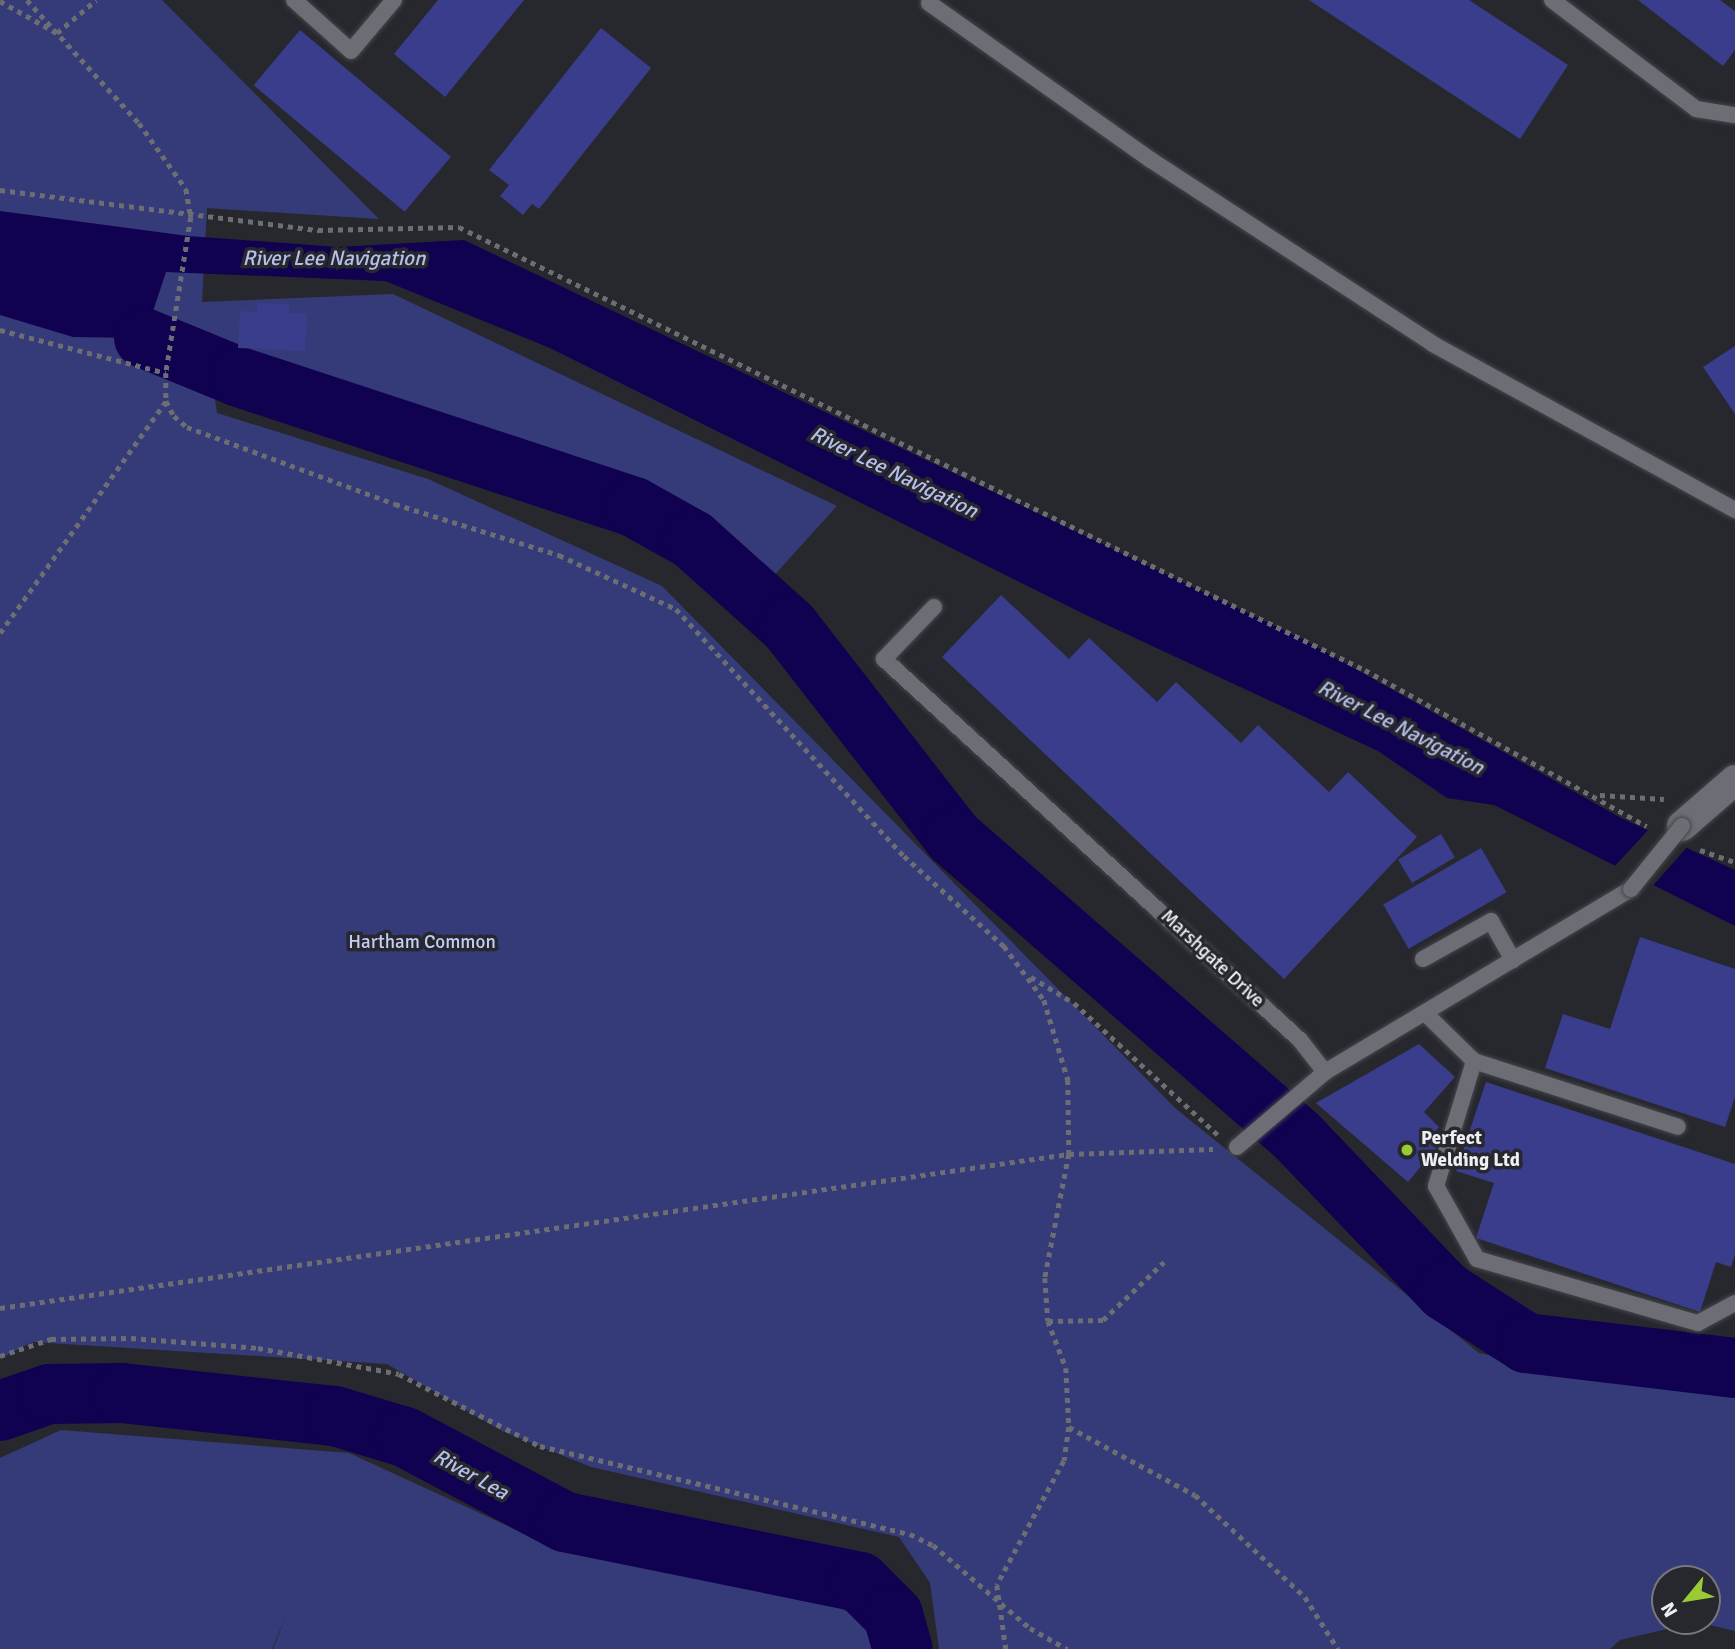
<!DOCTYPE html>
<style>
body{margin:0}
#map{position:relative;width:1735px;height:1649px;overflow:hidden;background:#27282e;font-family:Signika,sans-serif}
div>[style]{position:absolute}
.green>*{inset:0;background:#353b78}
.water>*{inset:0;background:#110151}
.pier>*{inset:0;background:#27282e}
.river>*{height:60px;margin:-30px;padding:0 30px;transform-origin:30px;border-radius:30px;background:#110151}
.building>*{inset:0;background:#393d8c;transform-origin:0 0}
.path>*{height:4.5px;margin-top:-2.25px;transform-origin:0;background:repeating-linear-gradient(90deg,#6d6e73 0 5px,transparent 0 10px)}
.roads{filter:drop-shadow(0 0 2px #45464b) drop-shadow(0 0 2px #45464b)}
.lane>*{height:16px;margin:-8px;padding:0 8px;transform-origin:8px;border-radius:8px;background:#6d6e75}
.street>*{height:30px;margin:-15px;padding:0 15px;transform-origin:15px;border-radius:15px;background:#6d6e75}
.bridges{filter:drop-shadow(0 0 2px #45464b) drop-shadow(0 0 2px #45464b)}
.lane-bridge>*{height:16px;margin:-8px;padding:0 8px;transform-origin:8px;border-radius:8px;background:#6d6e75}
.dots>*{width:19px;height:19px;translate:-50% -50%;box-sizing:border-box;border:4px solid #27282e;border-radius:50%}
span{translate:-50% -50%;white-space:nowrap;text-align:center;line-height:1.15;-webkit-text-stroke:7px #27282e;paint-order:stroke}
.park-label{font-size:19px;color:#c4cdfa}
.street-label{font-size:19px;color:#eeeff3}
.poi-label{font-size:19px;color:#eeeff3;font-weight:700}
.left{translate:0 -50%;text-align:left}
.water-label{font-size:21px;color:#b6bfeb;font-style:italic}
.north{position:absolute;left:1651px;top:1565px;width:70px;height:70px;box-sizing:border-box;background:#27282e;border:2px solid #77787d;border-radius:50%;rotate:240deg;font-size:19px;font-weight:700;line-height:28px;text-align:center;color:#eeeff3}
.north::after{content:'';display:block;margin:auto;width:24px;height:32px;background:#9acb34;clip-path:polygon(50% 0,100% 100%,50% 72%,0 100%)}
</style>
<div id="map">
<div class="green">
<div style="clip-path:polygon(evenodd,0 0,162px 0,379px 219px,207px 208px,202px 302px,393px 294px,837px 506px,769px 581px,720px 535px,631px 487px,208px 349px,217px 413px,428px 479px,662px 586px,1175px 1108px,1479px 1353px,1617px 1383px,1735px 1398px,1735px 1631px,1697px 1622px,1620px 1640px,1610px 1649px,939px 1649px,930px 1583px,899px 1537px,591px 1467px,502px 1431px,387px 1364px,32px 1342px,0 1359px,0 0,1665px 1579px,1707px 1579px,1707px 1621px,1665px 1621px,1665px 1579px)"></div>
<div style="clip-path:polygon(61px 1430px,349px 1453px,562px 1551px,812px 1593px,880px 1629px,885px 1649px,273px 1649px,287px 1613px,272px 1649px,0 1649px,0 1458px)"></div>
</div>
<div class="water">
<div style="clip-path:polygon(0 211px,188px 236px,338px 247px,464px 240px,1304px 640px,1621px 818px,1735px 870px,1735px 926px,1494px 805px,1447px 798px,1378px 751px,1090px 617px,550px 348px,385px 281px,166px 272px,144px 338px,73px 337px,0 315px)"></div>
</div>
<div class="pier">
<div style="clip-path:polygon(1650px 828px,1688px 846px,1651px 888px,1613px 868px)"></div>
</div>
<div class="river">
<div style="left:144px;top:338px;width:103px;rotate:22.3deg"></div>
<div style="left:239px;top:377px;width:416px;rotate:18.2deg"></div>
<div style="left:634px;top:507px;width:68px;rotate:29.2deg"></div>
<div style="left:693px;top:540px;width:129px;rotate:41.9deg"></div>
<div style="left:789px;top:626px;width:267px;rotate:52.1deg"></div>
<div style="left:953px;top:837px;width:456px;rotate:41deg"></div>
<div style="left:1297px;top:1136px;width:214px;rotate:46.3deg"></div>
<div style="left:1445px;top:1291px;width:96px;rotate:32.7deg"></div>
<div style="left:1526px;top:1343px;width:210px;rotate:6.8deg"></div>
<div style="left:0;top:1411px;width:52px;rotate:-19.1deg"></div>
<div style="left:49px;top:1394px;width:73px;rotate:-0.8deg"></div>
<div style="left:122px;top:1393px;width:214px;rotate:6.2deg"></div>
<div style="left:335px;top:1416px;width:73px;rotate:16.7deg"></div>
<div style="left:405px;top:1437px;width:181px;rotate:28deg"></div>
<div style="left:565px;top:1522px;width:301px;rotate:11.5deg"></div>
<div style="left:860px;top:1582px;width:47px;rotate:45deg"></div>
<div style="left:893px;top:1615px;width:35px;rotate:74deg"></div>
</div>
<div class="building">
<div style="clip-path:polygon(438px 0,524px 0,445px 97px,394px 54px)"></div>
<div style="clip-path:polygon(1309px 0,1469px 0,1568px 65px,1520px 139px)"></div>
<div style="clip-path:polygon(1638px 0,1720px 0,1735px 11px,1735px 50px,1723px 66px)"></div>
<div style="clip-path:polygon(601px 28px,651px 68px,539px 209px,532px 204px,523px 215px,500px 196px,509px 185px,489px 170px)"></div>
<div style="left:300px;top:30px;width:197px;height:72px;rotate:40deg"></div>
<div style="clip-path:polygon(257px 303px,289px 304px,289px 313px,307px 314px,305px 351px,238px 348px,240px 311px,257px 312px)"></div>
<div style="clip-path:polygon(1735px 346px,1735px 414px,1703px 367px)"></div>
<div style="clip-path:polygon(1001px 595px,1069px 659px,1089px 638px,1157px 702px,1176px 682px,1241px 743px,1258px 725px,1329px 792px,1348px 772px,1417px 837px,1284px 979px,942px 657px)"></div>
<div style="left:1441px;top:834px;width:27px;height:50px;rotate:59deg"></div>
<div style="left:1481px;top:848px;width:51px;height:113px;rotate:60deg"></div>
<div style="clip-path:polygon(1640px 937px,1735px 969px,1735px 1097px,1725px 1127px,1545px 1068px,1563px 1014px,1610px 1029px)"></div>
<div style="clip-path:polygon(1419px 1044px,1455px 1077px,1424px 1112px,1439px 1127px,1433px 1135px,1440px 1143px,1408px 1182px,1316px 1103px)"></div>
<div style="clip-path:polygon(1486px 1082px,1735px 1164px,1735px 1254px,1731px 1267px,1716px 1262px,1700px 1312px,1476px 1238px,1494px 1183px,1456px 1171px)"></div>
</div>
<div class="path">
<div style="left:27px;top:0;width:166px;rotate:47.7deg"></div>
<div style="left:139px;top:123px;width:81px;rotate:54.5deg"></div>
<div style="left:186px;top:189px;width:28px;rotate:80deg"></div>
<div style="left:191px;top:217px;width:158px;rotate:99.1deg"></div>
<div style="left:166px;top:373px;width:28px;rotate:90deg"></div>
<div style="left:166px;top:401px;width:17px;rotate:62deg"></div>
<div style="left:174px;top:416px;width:17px;rotate:40deg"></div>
<div style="left:187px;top:427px;width:222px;rotate:20.3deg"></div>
<div style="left:395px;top:504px;width:172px;rotate:17.3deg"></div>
<div style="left:559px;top:555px;width:129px;rotate:24.8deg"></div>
<div style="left:676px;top:609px;width:336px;rotate:47.3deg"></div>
<div style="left:904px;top:856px;width:135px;rotate:42deg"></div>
<div style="left:1004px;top:946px;width:67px;rotate:53.5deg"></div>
<div style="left:1044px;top:1000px;width:84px;rotate:73.3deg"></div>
<div style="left:1068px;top:1080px;width:74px;rotate:89.2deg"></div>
<div style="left:1069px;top:1154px;width:126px;rotate:101deg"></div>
<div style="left:1045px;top:1278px;width:43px;rotate:86deg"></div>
<div style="left:1048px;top:1321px;width:50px;rotate:69deg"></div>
<div style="left:1066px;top:1368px;width:59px;rotate:87.1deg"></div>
<div style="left:1069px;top:1427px;width:34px;rotate:98deg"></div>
<div style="left:1064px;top:1461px;width:141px;rotate:118.4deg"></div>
<div style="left:997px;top:1585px;width:65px;rotate:82deg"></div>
<div style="left:0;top:1px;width:65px;rotate:29.3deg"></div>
<div style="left:57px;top:33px;width:51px;rotate:-40.2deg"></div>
<div style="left:0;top:190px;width:321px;rotate:7.2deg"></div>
<div style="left:318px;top:230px;width:141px;rotate:-1.2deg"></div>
<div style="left:459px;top:227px;width:1009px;rotate:26.06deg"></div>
<div style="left:1365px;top:670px;width:322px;rotate:29deg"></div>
<div style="left:0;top:330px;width:171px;rotate:14.5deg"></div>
<div style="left:0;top:633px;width:285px;rotate:-54.4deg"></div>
<div style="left:1600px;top:795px;width:64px;rotate:3.6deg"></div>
<div style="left:1700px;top:850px;width:37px;rotate:19deg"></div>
<div style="left:1031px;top:977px;width:50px;rotate:31.2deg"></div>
<div style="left:1074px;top:1003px;width:197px;rotate:42.5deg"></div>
<div style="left:0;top:1308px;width:1080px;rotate:-8.2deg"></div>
<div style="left:1069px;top:1154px;width:144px;rotate:-2deg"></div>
<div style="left:1048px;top:1321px;width:55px;rotate:-1deg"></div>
<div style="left:1103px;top:1320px;width:84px;rotate:-43.6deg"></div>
<div style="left:0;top:1356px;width:54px;rotate:-18.4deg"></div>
<div style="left:51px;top:1339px;width:80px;rotate:-0.7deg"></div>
<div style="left:131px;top:1338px;width:127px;rotate:4.5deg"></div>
<div style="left:258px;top:1348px;width:143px;rotate:10.4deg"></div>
<div style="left:399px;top:1374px;width:158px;rotate:27.1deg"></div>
<div style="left:540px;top:1446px;width:380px;rotate:13.4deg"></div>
<div style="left:910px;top:1534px;width:25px;rotate:26deg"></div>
<div style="left:933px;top:1545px;width:128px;rotate:40.6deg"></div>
<div style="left:1030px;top:1628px;width:43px;rotate:29.6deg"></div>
<div style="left:1069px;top:1427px;width:143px;rotate:28.4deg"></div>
<div style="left:1195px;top:1495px;width:150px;rotate:42.8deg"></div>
<div style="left:1305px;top:1597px;width:62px;rotate:57.6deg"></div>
</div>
<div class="roads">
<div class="lane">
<div style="left:294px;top:0;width:76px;rotate:41.8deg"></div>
<div style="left:351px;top:51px;width:67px;rotate:-49.9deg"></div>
<div style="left:1552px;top:0;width:181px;rotate:37.1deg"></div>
<div style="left:1696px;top:109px;width:39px;rotate:9deg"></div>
<div style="left:929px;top:3px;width:272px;rotate:35.3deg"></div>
<div style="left:1151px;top:160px;width:337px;rotate:33.1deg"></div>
<div style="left:1433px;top:344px;width:345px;rotate:28.8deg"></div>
<div style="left:934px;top:607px;width:72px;rotate:133.9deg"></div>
<div style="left:884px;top:659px;width:564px;rotate:42.49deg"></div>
<div style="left:1300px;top:1040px;width:41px;rotate:52deg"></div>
<div style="left:1423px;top:959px;width:78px;rotate:-29.2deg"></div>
<div style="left:1491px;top:921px;width:45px;rotate:60.6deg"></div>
<div style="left:1426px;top:1014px;width:67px;rotate:44.4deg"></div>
<div style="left:1474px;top:1061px;width:214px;rotate:17.9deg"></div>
<div style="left:1474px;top:1061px;width:131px;rotate:106.9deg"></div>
<div style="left:1436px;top:1186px;width:84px;rotate:60.7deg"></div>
<div style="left:1477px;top:1259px;width:230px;rotate:16.2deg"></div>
<div style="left:1698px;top:1323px;width:42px;rotate:-28.4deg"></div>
<div style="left:1237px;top:1147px;width:116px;rotate:-40.4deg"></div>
<div style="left:1325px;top:1072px;width:357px;rotate:-30.9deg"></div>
</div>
<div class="street">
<div style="left:1682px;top:826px;width:70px;rotate:-41deg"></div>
</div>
</div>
<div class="bridges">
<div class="lane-bridge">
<div style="left:1631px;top:889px;width:81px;rotate:-51deg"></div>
</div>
</div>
<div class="dots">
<div style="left:1407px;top:1150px;background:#9acb34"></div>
</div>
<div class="park-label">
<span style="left:422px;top:943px">Hartham Common</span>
</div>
<div class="street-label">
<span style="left:1212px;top:959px;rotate:43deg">Marshgate Drive</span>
</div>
<div class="poi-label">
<span class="left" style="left:1421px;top:1150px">Perfect<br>Welding Ltd</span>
</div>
<div class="water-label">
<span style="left:334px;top:258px">River Lee Navigation</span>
<span style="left:894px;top:472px;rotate:26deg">River Lee Navigation</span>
<span style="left:1401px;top:727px;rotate:27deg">River Lee Navigation</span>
<span style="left:471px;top:1474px;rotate:29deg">River Lea</span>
</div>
<div class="north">N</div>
</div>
